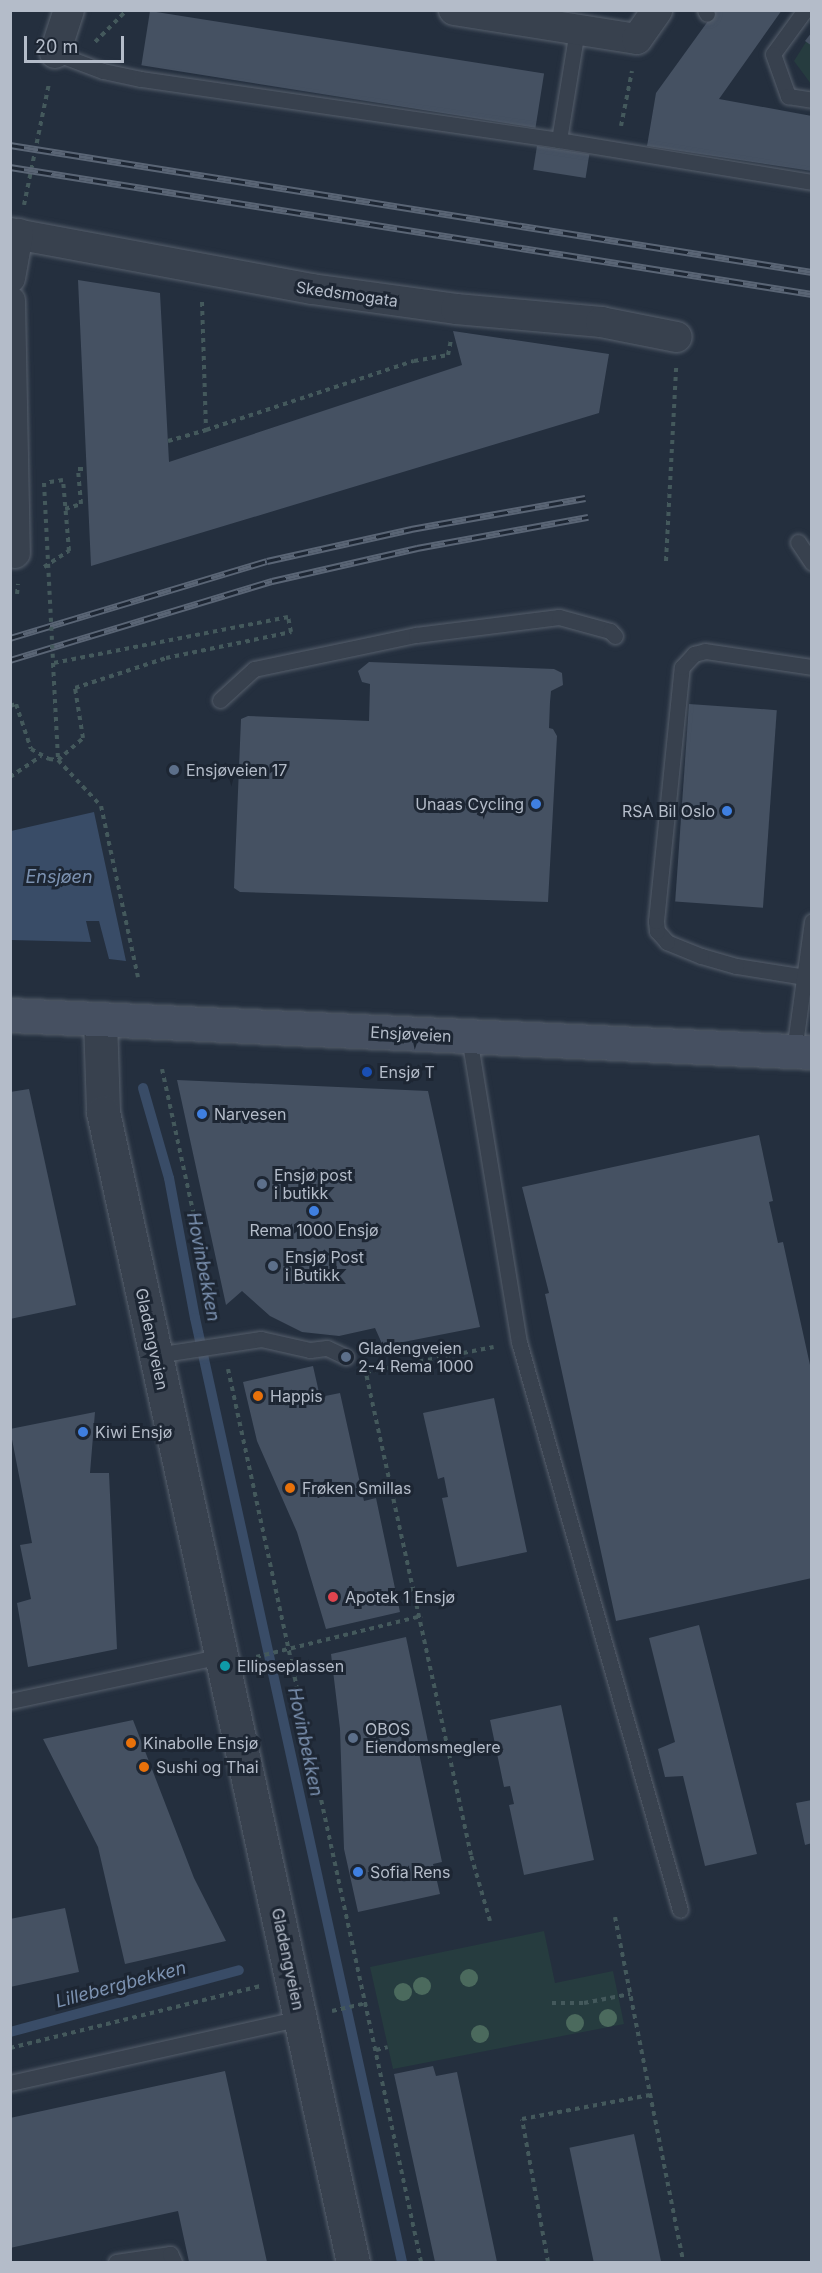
<!DOCTYPE html>
<meta charset="utf-8">
<style>
body{margin:0}
#map{position:relative;width:822px;height:2273px;overflow:hidden;background:#242f3e;font-family:Inter,sans-serif}
div>[style]{position:absolute}
.green>*{inset:0;background:#263c3f}
.water>*{inset:0;background:#394c67}
.stream>*{height:10px;margin:-5px;padding:0 5px;transform-origin:5px;border-radius:5px;background:#394c67}
.building>*{inset:0;background:#455162;transform-origin:0 0}
.path>*{height:4px;margin-top:-2px;transform-origin:0;background:repeating-linear-gradient(90deg,#44595c 0 4.5px,transparent 0 9px)}
.roads{filter:drop-shadow(0 0 2px #565f6c) drop-shadow(0 0 2px #565f6c)}
.service>*{height:15px;margin:-7.5px;padding:0 7.5px;transform-origin:7.5px;border-radius:7.5px;background:#38414e}
.minor>*{height:30px;margin:-15px;padding:0 15px;transform-origin:15px;border-radius:15px;background:#38414e}
.tertiary>*{height:33px;margin:-16.5px;padding:0 16.5px;transform-origin:16.5px;border-radius:16.5px;background:#38414e}
.secondary>*{height:33px;margin:-16.5px;padding:0 16.5px;transform-origin:16.5px;border-radius:16.5px;background:#465061}
.rail>*{height:7px;margin-top:-3.5px;transform-origin:0;background:repeating-linear-gradient(90deg,#1d2633 0 14px,#5a6575 0 28px);box-sizing:border-box;border-block:2px solid #5a6575}
.path-bridge>*{height:4px;margin-top:-2px;transform-origin:0;background:repeating-linear-gradient(90deg,#44595c 0 4.5px,transparent 0 9px)}
.trees>*{width:18px;height:18px;margin:-9px;border-radius:50%;background:#4b6a5d}
.dots>*{width:16px;height:16px;translate:-50% -50%;box-sizing:border-box;border:3px solid #1d2633;border-radius:50%}
span{translate:-50% -50%;white-space:nowrap;text-align:center;line-height:1.15;-webkit-text-stroke:6px #1d2633;paint-order:stroke}
.street-label{font-size:16px;color:#b4bcc9}
.poi-label{font-size:16px;color:#b4bcc9}
.left{translate:0 -50%;text-align:left}
.right{translate:-100% -50%;text-align:right}
.water-label{font-size:18px;color:#7c92b1;font-style:italic}
.frame{position:absolute;inset:0;border:12px solid #b4bcc9;pointer-events:none}
.scale{position:absolute;left:24px;top:36px;width:100px;height:27px;box-sizing:border-box;border:3px solid #b4bcc9;border-top:0;padding-left:8px;font-size:18px;line-height:21px;white-space:nowrap;color:#b4bcc9;-webkit-text-stroke:4px #1d2633;paint-order:stroke}
</style>
<div id="map">
<div class="green">
<div style="clip-path:polygon(811px 34px,811px 84px,794px 61px)"></div>
<div style="clip-path:polygon(544px 1931px,555px 1983px,613px 1971px,624px 2024px,393px 2069px,370px 1967px)"></div>
</div>
<div class="water">
<div style="clip-path:polygon(94px 812px,126px 961px,109px 959px,99px 921px,86px 921px,91px 942px,11px 940px,11px 831px)"></div>
</div>
<div class="stream">
<div style="left:143px;top:1088px;width:94px;rotate:73.9deg"></div>
<div style="left:169px;top:1178px;width:142px;rotate:79.5deg"></div>
<div style="left:195px;top:1318px;width:966px;rotate:77.63deg"></div>
<div style="left:10px;top:2032px;width:237px;rotate:-15.1deg"></div>
</div>
<div class="building">
<div style="clip-path:polygon(716px 10px,782px 10px,719px 99px,812px 116px,812px 171px,647px 146px,656px 93px)"></div>
<div style="left:150px;top:11px;width:399px;height:55px;rotate:9deg"></div>
<div style="clip-path:polygon(812px 32px,812px 46px,805px 41px)"></div>
<div style="left:537px;top:146px;width:53px;height:24px;rotate:9deg"></div>
<div style="clip-path:polygon(78px 280px,160px 293px,169px 462px,462px 365px,453px 331px,609px 354px,599px 413px,91px 566px)"></div>
<div style="clip-path:polygon(369px 662px,554px 669px,562px 673px,563px 685px,551px 691px,550px 702px,549px 728px,553px 729px,557px 736px,548px 902px,240px 892px,234px 888px,241px 719px,248px 716px,369px 721px,370px 684px,362px 682px,358px 671px)"></div>
<div style="left:689px;top:704px;width:88px;height:198px;rotate:4deg"></div>
<div style="clip-path:polygon(177px 1080px,428px 1091px,480px 1327px,383px 1346px,375px 1328px,339px 1336px,302px 1332px,270px 1316px,242px 1291px,226px 1305px)"></div>
<div style="clip-path:polygon(29px 1089px,76px 1305px,10px 1319px,10px 1092px)"></div>
<div style="clip-path:polygon(759px 1135px,773px 1201px,769px 1202px,778px 1243px,783px 1242px,812px 1374px,812px 1578px,616px 1621px,545px 1294px,549px 1293px,522px 1187px)"></div>
<div style="clip-path:polygon(313px 1366px,320px 1397px,340px 1393px,364px 1501px,376px 1498px,400px 1612px,326px 1629px,297px 1532px,257px 1441px,243px 1382px)"></div>
<div style="clip-path:polygon(494px 1398px,527px 1552px,457px 1567px,442px 1498px,448px 1497px,444px 1477px,438px 1479px,423px 1413px)"></div>
<div style="clip-path:polygon(95px 1412px,90px 1473px,109px 1473px,117px 1649px,28px 1667px,17px 1603px,31px 1599px,20px 1545px,32px 1543px,10px 1429px)"></div>
<div style="clip-path:polygon(699px 1625px,757px 1854px,705px 1866px,683px 1776px,665px 1777px,658px 1749px,675px 1742px,649px 1638px)"></div>
<div style="clip-path:polygon(406px 1637px,430px 1751px,419px 1753px,442px 1862px,433px 1864px,440px 1894px,358px 1912px,344px 1849px,340px 1729px,331px 1654px)"></div>
<div style="clip-path:polygon(561px 1705px,594px 1860px,524px 1875px,509px 1805px,514px 1804px,510px 1786px,504px 1787px,490px 1720px)"></div>
<div style="clip-path:polygon(133px 1720px,194px 1878px,226px 1941px,125px 1964px,98px 1847px,43px 1739px)"></div>
<div style="clip-path:polygon(812px 1800px,812px 1843px,805px 1845px,796px 1803px)"></div>
<div style="clip-path:polygon(65px 1908px,79px 1972px,10px 1987px,10px 1919px)"></div>
<div style="clip-path:polygon(433px 2066px,436px 2076px,457px 2072px,497px 2262px,435px 2262px,394px 2074px)"></div>
<div style="clip-path:polygon(225px 2071px,267px 2262px,189px 2262px,178px 2211px,10px 2248px,10px 2118px)"></div>
<div style="left:634px;top:2134px;width:131px;height:66px;rotate:78deg"></div>
</div>
<div class="path">
<div style="left:95px;top:42px;width:45px;rotate:-45deg"></div>
<div style="left:621px;top:126px;width:56px;rotate:-78.7deg"></div>
<div style="left:24px;top:205px;width:125px;rotate:-78.4deg"></div>
<div style="left:202px;top:302px;width:128px;rotate:88.2deg"></div>
<div style="left:206px;top:430px;width:219px;rotate:-18.4deg"></div>
<div style="left:414px;top:361px;width:35px;rotate:-10deg"></div>
<div style="left:448px;top:355px;width:16px;rotate:-79deg"></div>
<div style="left:168px;top:441px;width:40px;rotate:-16deg"></div>
<div style="left:65px;top:509px;width:17px;rotate:-17deg"></div>
<div style="left:81px;top:504px;width:35px;rotate:-95deg"></div>
<div style="left:78px;top:469px;width:8px"></div>
<div style="left:666px;top:561px;width:194px;rotate:-87deg"></div>
<div style="left:44px;top:567px;width:30px;rotate:-33deg"></div>
<div style="left:69px;top:551px;width:71px;rotate:-94.8deg"></div>
<div style="left:63px;top:480px;width:18px;rotate:171deg"></div>
<div style="left:17px;top:594px;width:10px;rotate:-84deg"></div>
<div style="left:10px;top:706px;width:6px;rotate:-18deg"></div>
<div style="left:16px;top:704px;width:47px;rotate:71.6deg"></div>
<div style="left:31px;top:749px;width:21px;rotate:29deg"></div>
<div style="left:49px;top:759px;width:9px;rotate:6deg"></div>
<div style="left:58px;top:760px;width:33px;rotate:-41deg"></div>
<div style="left:83px;top:738px;width:51px;rotate:-99.1deg"></div>
<div style="left:75px;top:688px;width:96px;rotate:-18.2deg"></div>
<div style="left:166px;top:658px;width:128px;rotate:-11.7deg"></div>
<div style="left:291px;top:632px;width:15px;rotate:-101deg"></div>
<div style="left:288px;top:617px;width:239px;rotate:168.9deg"></div>
<div style="left:53px;top:663px;width:97px;rotate:87deg"></div>
<div style="left:58px;top:760px;width:63px;rotate:46.9deg"></div>
<div style="left:101px;top:806px;width:175px;rotate:77.8deg"></div>
<div style="left:10px;top:777px;width:37px;rotate:-34deg"></div>
<div style="left:162px;top:1069px;width:259px;rotate:77.7deg"></div>
<div style="left:228px;top:1369px;width:914px;rotate:77.8deg"></div>
<div style="left:256px;top:1657px;width:171px;rotate:-13.9deg"></div>
<div style="left:615px;top:1917px;width:352px;rotate:78.8deg"></div>
<div style="left:490px;top:1921px;width:69px;rotate:-106.1deg"></div>
<div style="left:471px;top:1855px;width:494px;rotate:-102.3deg"></div>
<div style="left:366px;top:1372px;width:130px;rotate:-11.1deg"></div>
<div style="left:552px;top:2003px;width:32px"></div>
<div style="left:584px;top:2003px;width:47px;rotate:-11.1deg"></div>
<div style="left:332px;top:2011px;width:35px;rotate:-13deg"></div>
<div style="left:10px;top:2048px;width:259px;rotate:-13.9deg"></div>
<div style="left:376px;top:2050px;width:12px;rotate:-14deg"></div>
<div style="left:548px;top:2262px;width:145px;rotate:-100.3deg"></div>
<div style="left:522px;top:2119px;width:130px;rotate:-10.6deg"></div>
</div>
<div class="roads">
<div class="service">
<div style="left:705px;top:10px;width:4px;rotate:63deg"></div>
<div style="left:805px;top:10px;width:54px;rotate:126deg"></div>
<div style="left:773px;top:54px;width:45px;rotate:70.3deg"></div>
<div style="left:788px;top:96px;width:24px;rotate:9deg"></div>
<div style="left:55px;top:53px;width:51px;rotate:20.6deg"></div>
<div style="left:103px;top:71px;width:39px;rotate:12deg"></div>
<div style="left:141px;top:79px;width:422px;rotate:8.3deg"></div>
<div style="left:559px;top:140px;width:256px;rotate:9.4deg"></div>
<div style="left:559px;top:140px;width:111px;rotate:-80.7deg"></div>
<div style="left:798px;top:542px;width:25px;rotate:56deg"></div>
<div style="left:220px;top:700px;width:46px;rotate:-42.4deg"></div>
<div style="left:254px;top:669px;width:166px;rotate:-11.9deg"></div>
<div style="left:416px;top:635px;width:144px;rotate:-7.2deg"></div>
<div style="left:559px;top:617px;width:53px;rotate:15.4deg"></div>
<div style="left:610px;top:631px;width:7px;rotate:45deg"></div>
<div style="left:805px;top:977px;width:70px;rotate:-170.9deg"></div>
<div style="left:736px;top:966px;width:36px;rotate:-164deg"></div>
<div style="left:701px;top:956px;width:37px;rotate:-158deg"></div>
<div style="left:667px;top:942px;width:15px;rotate:-132deg"></div>
<div style="left:657px;top:931px;width:10px;rotate:-96deg"></div>
<div style="left:656px;top:921px;width:255px;rotate:-84.2deg"></div>
<div style="left:682px;top:667px;width:18px;rotate:-47deg"></div>
<div style="left:694px;top:654px;width:11px;rotate:-15deg"></div>
<div style="left:705px;top:651px;width:108px;rotate:8.5deg"></div>
<div style="left:469px;top:1037px;width:309px;rotate:80.7deg"></div>
<div style="left:519px;top:1342px;width:590px;rotate:74.17deg"></div>
<div style="left:794px;top:1051px;width:131px;rotate:-82.1deg"></div>
<div style="left:156px;top:1355px;width:106px;rotate:-8.7deg"></div>
<div style="left:261px;top:1339px;width:50px;rotate:12.7deg"></div>
<div style="left:310px;top:1350px;width:17px;rotate:-7deg"></div>
<div style="left:327px;top:1348px;width:21px;rotate:25deg"></div>
<div style="left:10px;top:1701px;width:216px;rotate:-12deg"></div>
<div style="left:10px;top:2083px;width:298px;rotate:-12.6deg"></div>
<div style="left:116px;top:2262px;width:55px;rotate:-8.4deg"></div>
<div style="left:170px;top:2254px;width:9px;rotate:63deg"></div>
</div>
<div class="minor">
<div style="left:454px;top:10px;width:185px;rotate:9deg"></div>
<div style="left:637px;top:39px;width:35px;rotate:-55deg"></div>
<div style="left:55px;top:53px;width:45px;rotate:-72deg"></div>
<div style="left:10px;top:233px;width:307px;rotate:10.5deg"></div>
<div style="left:312px;top:289px;width:145px;rotate:7.9deg"></div>
<div style="left:456px;top:309px;width:146px;rotate:5.1deg"></div>
<div style="left:601px;top:322px;width:77px;rotate:11.2deg"></div>
<div style="left:10px;top:278px;width:45px;rotate:-79.7deg"></div>
<div style="left:10px;top:301px;width:252px;rotate:88.9deg"></div>
</div>
<div class="tertiary">
<div style="left:100px;top:1020px;width:92px;rotate:88.1deg"></div>
<div style="left:103px;top:1112px;width:1177px;rotate:77.74deg"></div>
</div>
<div class="secondary">
<div style="left:10px;top:1015px;width:803px;rotate:2.64deg"></div>
</div>
</div>
<div class="rail">
<div style="left:10px;top:145px;width:812px;rotate:9deg"></div>
<div style="left:10px;top:167px;width:812px;rotate:9deg"></div>
<div style="left:10px;top:638px;width:268px;rotate:-16.7deg"></div>
<div style="left:267px;top:561px;width:148px;rotate:-12.5deg"></div>
<div style="left:411px;top:529px;width:177px;rotate:-10.1deg"></div>
<div style="left:10px;top:660px;width:274px;rotate:-16.8deg"></div>
<div style="left:272px;top:581px;width:149px;rotate:-12.8deg"></div>
<div style="left:417px;top:548px;width:174px;rotate:-10.3deg"></div>
</div>
<div class="path-bridge">
<div style="left:44px;top:483px;width:180px;rotate:87.1deg"></div>
</div>
<div class="trees">
<div style="left:469px;top:1978px"></div>
<div style="left:422px;top:1986px"></div>
<div style="left:403px;top:1992px"></div>
<div style="left:608px;top:2018px"></div>
<div style="left:575px;top:2023px"></div>
<div style="left:480px;top:2034px"></div>
</div>
<div class="dots">
<div style="left:174px;top:770px;background:#5c6f8a"></div>
<div style="left:536px;top:804px;background:#3f7fe0"></div>
<div style="left:727px;top:811px;background:#3f7fe0"></div>
<div style="left:367px;top:1072px;background:#1a4fb4"></div>
<div style="left:202px;top:1114px;background:#3f7fe0"></div>
<div style="left:262px;top:1184px;background:#5c6f8a"></div>
<div style="left:314px;top:1211px;background:#3f7fe0"></div>
<div style="left:273px;top:1266px;background:#5c6f8a"></div>
<div style="left:346px;top:1357px;background:#5c6f8a"></div>
<div style="left:258px;top:1396px;background:#e8710a"></div>
<div style="left:83px;top:1432px;background:#3f7fe0"></div>
<div style="left:290px;top:1488px;background:#e8710a"></div>
<div style="left:333px;top:1597px;background:#e0444e"></div>
<div style="left:225px;top:1666px;background:#0f9aa8"></div>
<div style="left:353px;top:1738px;background:#5c6f8a"></div>
<div style="left:131px;top:1743px;background:#e8710a"></div>
<div style="left:144px;top:1767px;background:#e8710a"></div>
<div style="left:358px;top:1872px;background:#3f7fe0"></div>
</div>
<div class="street-label">
<span style="left:347px;top:294px;rotate:8deg">Skedsmogata</span>
<span style="left:411px;top:1034px;rotate:3deg">Ensjøveien</span>
<span style="left:152px;top:1339px;rotate:78deg">Gladengveien</span>
<span style="left:288px;top:1959px;rotate:78deg">Gladengveien</span>
</div>
<div class="poi-label">
<span class="left" style="left:186px;top:770px">Ensjøveien 17</span>
<span class="right" style="left:524px;top:804px">Unaas Cycling</span>
<span class="right" style="left:715px;top:811px">RSA Bil Oslo</span>
<span class="left" style="left:379px;top:1072px">Ensjø T</span>
<span class="left" style="left:214px;top:1114px">Narvesen</span>
<span class="left" style="left:274px;top:1184px">Ensjø post<br>i butikk</span>
<span style="left:314px;top:1230px">Rema 1000 Ensjø</span>
<span class="left" style="left:285px;top:1266px">Ensjø Post<br>i Butikk</span>
<span class="left" style="left:358px;top:1357px">Gladengveien<br>2-4 Rema 1000</span>
<span class="left" style="left:270px;top:1396px">Happis</span>
<span class="left" style="left:95px;top:1432px">Kiwi Ensjø</span>
<span class="left" style="left:302px;top:1488px">Frøken Smillas</span>
<span class="left" style="left:345px;top:1597px">Apotek 1 Ensjø</span>
<span class="left" style="left:237px;top:1666px">Ellipseplassen</span>
<span class="left" style="left:365px;top:1738px">OBOS<br>Eiendomsmeglere</span>
<span class="left" style="left:143px;top:1743px">Kinabolle Ensjø</span>
<span class="left" style="left:156px;top:1767px">Sushi og Thai</span>
<span class="left" style="left:370px;top:1872px">Sofia Rens</span>
</div>
<div class="water-label">
<span style="left:59px;top:877px">Ensjøen</span>
<span style="left:203px;top:1267px;rotate:79deg">Hovinbekken</span>
<span style="left:305px;top:1742px;rotate:78deg">Hovinbekken</span>
<span style="left:121px;top:1985px;rotate:-15deg">Lillebergbekken</span>
</div>
<div class="frame"></div>
<div class="scale">20 m</div>
</div>
